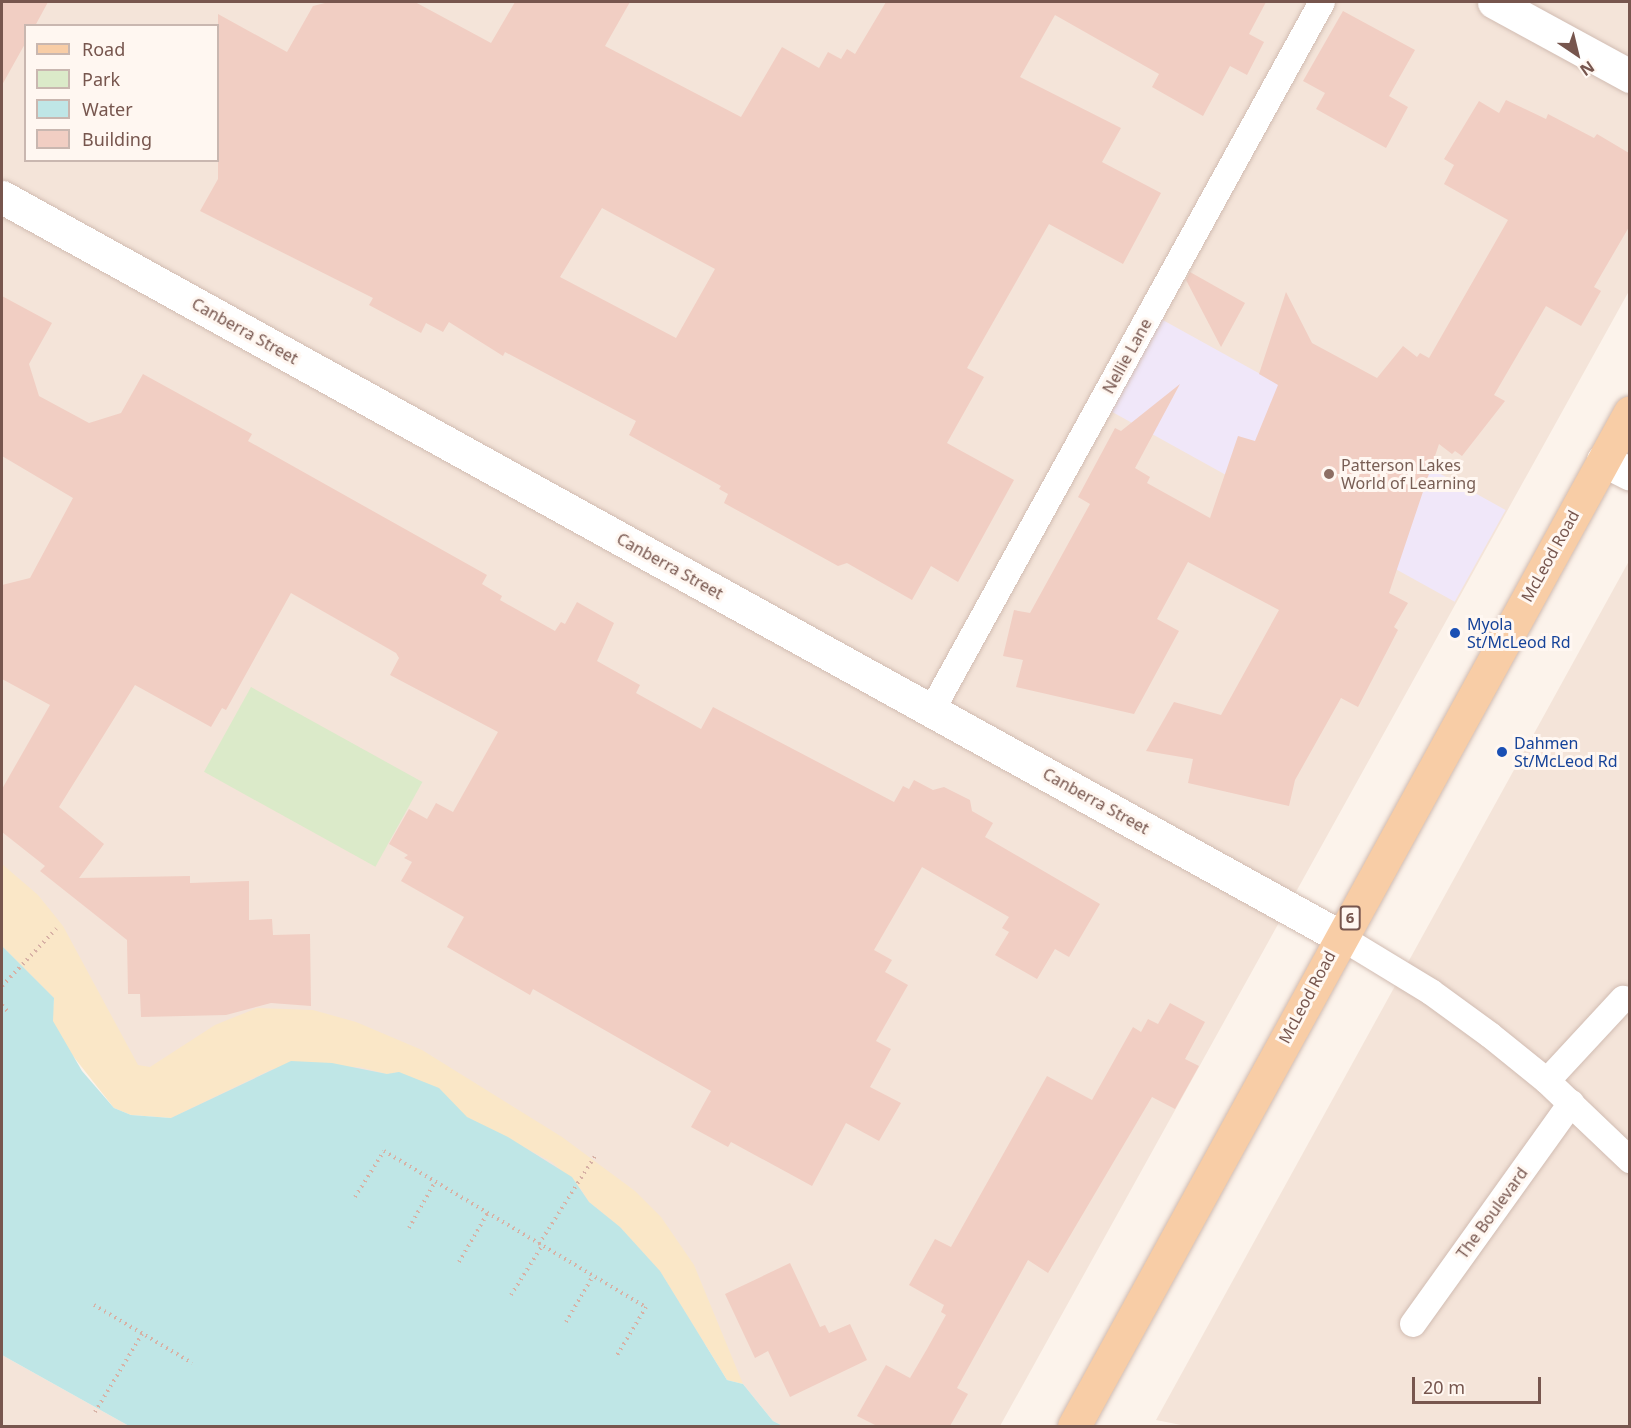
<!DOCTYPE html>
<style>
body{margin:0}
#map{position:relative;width:1631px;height:1428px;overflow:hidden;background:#fcf3eb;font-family:"Noto Sans",sans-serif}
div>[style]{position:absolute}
.residential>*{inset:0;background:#f4e4d9}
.education>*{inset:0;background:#f0e7f9;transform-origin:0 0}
.green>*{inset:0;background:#dbeac9;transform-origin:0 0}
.sand>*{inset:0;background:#fae7c7}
.water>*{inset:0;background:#bfe6e6}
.building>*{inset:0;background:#f1cec3}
.path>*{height:4px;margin-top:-2px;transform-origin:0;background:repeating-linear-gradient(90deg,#d7b1a5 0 1.5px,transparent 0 6px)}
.roads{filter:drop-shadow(0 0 2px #d1bcb2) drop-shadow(0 0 2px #d1bcb2)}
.lane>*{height:26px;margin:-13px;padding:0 13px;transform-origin:13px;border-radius:13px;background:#fff}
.street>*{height:33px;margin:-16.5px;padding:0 16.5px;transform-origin:16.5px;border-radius:16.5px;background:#fff}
.secondary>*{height:33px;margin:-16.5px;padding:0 16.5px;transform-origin:16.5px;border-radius:16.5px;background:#fff}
.primary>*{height:33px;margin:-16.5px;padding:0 16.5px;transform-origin:16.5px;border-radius:16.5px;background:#f8cda6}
.dots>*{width:16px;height:16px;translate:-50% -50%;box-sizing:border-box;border:3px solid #fff7f1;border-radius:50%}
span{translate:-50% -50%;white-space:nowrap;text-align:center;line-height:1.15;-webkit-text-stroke:6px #fff7f1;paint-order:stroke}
.shield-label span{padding:2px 4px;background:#fff7f1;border:2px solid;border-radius:4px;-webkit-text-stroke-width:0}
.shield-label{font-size:15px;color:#77564e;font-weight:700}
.street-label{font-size:16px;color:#77564e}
.education-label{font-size:16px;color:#785e54}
.left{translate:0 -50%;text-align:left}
.transit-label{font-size:16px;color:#164399}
.frame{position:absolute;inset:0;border:3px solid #77564e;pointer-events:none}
.legend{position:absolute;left:24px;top:24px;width:195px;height:138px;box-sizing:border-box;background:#fff7f1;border:2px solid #c9b7b0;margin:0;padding:8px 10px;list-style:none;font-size:18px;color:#77564e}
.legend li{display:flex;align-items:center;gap:12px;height:30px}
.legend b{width:30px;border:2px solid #c9b7b0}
.north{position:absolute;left:1547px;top:24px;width:60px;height:60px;-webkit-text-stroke:4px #fff7f1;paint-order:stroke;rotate:145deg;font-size:16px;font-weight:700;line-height:24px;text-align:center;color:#77564e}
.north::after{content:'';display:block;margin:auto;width:21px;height:27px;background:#77564e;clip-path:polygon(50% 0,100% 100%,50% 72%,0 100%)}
.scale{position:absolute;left:1412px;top:1377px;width:129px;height:27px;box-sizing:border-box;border:3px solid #77564e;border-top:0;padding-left:8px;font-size:18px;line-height:21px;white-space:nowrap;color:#77564e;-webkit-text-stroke:4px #fff7f1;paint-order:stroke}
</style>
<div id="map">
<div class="residential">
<div style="clip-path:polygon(evenodd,2px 2px,1629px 2px,1629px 291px,1000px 1426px,783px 1426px,773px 1421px,743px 1384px,508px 1137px,171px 1118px,2px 946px,2px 2px,26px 26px,218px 26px,218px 160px,26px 160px,26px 26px)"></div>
<div style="clip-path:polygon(1629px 561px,1629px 1426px,1186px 1426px,1156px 1420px)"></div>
<div style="clip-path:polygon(2px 1355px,129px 1426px,2px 1426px)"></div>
</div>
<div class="education">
<div style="left:1161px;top:319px;width:394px;height:105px;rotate:29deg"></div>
</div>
<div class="green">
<div style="left:251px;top:687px;width:196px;height:97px;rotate:29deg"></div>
</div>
<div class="sand">
<div style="clip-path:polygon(2px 864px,38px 895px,63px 926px,138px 1065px,150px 1067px,215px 1025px,257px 1008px,313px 1010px,356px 1022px,422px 1050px,562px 1137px,635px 1191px,661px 1217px,694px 1265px,743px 1384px,727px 1380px,660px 1271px,620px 1227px,589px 1202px,581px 1189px,552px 1162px,467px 1117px,399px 1072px,387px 1074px,360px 1067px,272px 1069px,171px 1118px,131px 1115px,114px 1108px,62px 1042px,52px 1021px,54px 998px,2px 946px)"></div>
</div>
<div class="water">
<div style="clip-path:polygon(2px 946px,54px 998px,53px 1021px,82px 1071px,114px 1108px,131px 1115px,171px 1118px,291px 1061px,332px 1063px,387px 1074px,399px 1072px,439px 1088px,467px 1117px,508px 1137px,572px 1177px,589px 1202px,620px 1227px,660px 1271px,727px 1380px,743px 1384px,773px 1421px,783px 1426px,129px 1426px,2px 1355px)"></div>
</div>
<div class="building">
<div style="clip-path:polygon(2px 2px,48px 2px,35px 26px,26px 26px,26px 42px,2px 85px)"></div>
<div style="clip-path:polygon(evenodd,329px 2px,415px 2px,491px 43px,515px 2px,630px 2px,605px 46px,741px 117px,782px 47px,819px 68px,828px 52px,841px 59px,847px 49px,855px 54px,886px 2px,1266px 2px,1249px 34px,1264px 42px,1247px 75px,1230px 66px,1203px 116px,1152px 87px,1159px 74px,1055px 15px,1020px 77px,1121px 128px,1102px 162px,1161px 193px,1123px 264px,1049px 224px,967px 368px,984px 377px,947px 443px,1014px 480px,958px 582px,931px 566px,912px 600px,847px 563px,838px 566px,724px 503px,728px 494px,719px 489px,721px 486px,629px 435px,636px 421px,505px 352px,503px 356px,449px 322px,443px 332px,426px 323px,421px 333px,369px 305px,373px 298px,200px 211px,218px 179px,218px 14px,287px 52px,313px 6px,329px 2px,602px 208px,715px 269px,676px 338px,560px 277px,602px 208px)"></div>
<div style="clip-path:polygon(1343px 11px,1415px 50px,1389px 96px,1408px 107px,1386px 148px,1316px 109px,1325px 93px,1303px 81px)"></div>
<div style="clip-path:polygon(1506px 100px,1546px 119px,1548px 114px,1594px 138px,1597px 134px,1629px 153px,1629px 227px,1594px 287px,1601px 291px,1581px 326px,1546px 306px,1494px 395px,1505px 401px,1462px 456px,1455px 451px,1452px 454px,1439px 444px,1389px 593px,1408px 603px,1394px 627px,1398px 630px,1358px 707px,1341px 698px,1295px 780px,1289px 806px,1188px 783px,1193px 759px,1146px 751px,1174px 702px,1221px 715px,1279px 610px,1188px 562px,1157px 619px,1179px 631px,1134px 714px,1016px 687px,1023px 660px,1003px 656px,1014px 610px,1030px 613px,1090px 504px,1078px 497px,1115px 428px,1121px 431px,1180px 384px,1135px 468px,1150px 477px,1147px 483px,1210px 518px,1238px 436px,1255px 441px,1278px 385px,1259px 374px,1286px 292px,1312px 343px,1377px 378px,1403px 346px,1417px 357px,1420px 353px,1429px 358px,1508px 220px,1444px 184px,1454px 165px,1444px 159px,1479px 101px,1499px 113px)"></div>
<div style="clip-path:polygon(1190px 272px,1245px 303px,1221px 347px,1186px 280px)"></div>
<div style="clip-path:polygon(2px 296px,52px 323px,29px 364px,39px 396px,89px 423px,121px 413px,143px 374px,252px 434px,248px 441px,487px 575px,482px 584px,502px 596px,500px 600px,555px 631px,561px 622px,565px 624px,577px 602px,614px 623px,597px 661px,640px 685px,636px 693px,701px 729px,713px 707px,894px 802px,903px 786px,909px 789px,914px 780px,933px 790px,944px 787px,970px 800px,972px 811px,993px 823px,985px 837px,1100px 904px,1069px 957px,1055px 949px,1037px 979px,995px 955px,1009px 932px,1002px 928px,1009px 917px,922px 867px,874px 950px,892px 960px,885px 972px,908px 985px,876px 1041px,891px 1049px,870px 1087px,901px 1103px,879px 1141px,846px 1123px,812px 1186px,731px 1142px,728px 1147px,691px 1127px,711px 1091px,533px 989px,530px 995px,447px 947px,464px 917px,401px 881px,412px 862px,404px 858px,408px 855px,389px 844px,409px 809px,427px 819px,436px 803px,453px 812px,498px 732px,390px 675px,399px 658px,396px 653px,291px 593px,226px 710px,222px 708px,211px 727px,135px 685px,59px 807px,104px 844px,79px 878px,190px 876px,190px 883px,249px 881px,249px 920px,272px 919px,273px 935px,310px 934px,311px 1006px,271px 1003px,226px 1015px,141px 1017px,140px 994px,128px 994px,127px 940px,40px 871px,45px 866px,2px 832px,2px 789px,50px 705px,2px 679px,2px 585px,30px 578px,73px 498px,2px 456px)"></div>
<div style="clip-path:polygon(1170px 1003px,1205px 1022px,1185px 1059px,1199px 1066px,1175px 1109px,1152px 1097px,1048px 1273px,1028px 1260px,957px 1388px,968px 1394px,950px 1426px,877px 1426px,857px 1416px,886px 1365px,910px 1378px,927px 1349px,946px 1315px,941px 1312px,944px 1305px,909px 1285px,935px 1239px,951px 1247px,1047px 1076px,1092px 1100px,1133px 1027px,1141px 1032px,1148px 1019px,1158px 1024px)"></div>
<div style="clip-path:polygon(790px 1263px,820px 1327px,825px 1325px,829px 1333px,850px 1324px,867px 1360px,790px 1397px,768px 1351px,755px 1358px,725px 1294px)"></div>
</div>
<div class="path">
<div style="left:2px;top:986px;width:79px;rotate:-46.5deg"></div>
<div style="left:2px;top:1005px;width:9px;rotate:49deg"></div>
<div style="left:355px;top:1197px;width:54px;rotate:-57.8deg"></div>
<div style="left:384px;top:1151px;width:305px;rotate:30.8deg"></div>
<div style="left:646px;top:1307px;width:58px;rotate:121deg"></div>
<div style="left:409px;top:1228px;width:53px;rotate:-60.5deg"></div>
<div style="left:539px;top:1244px;width:104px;rotate:-57.5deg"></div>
<div style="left:459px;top:1262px;width:56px;rotate:-59.7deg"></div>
<div style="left:511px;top:1295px;width:58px;rotate:-57.7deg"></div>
<div style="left:94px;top:1305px;width:114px;rotate:30.6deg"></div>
<div style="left:566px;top:1322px;width:53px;rotate:-59.6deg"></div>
<div style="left:95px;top:1412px;width:91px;rotate:-58.9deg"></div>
</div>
<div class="roads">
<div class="lane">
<div style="left:932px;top:710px;width:808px;rotate:-61.15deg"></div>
<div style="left:1339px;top:936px;width:108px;rotate:31.3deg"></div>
<div style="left:1431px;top:992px;width:73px;rotate:36.1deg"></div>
<div style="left:1490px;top:1035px;width:73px;rotate:38.9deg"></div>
<div style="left:1547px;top:1081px;width:115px;rotate:43.6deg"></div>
<div style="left:1547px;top:1081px;width:112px;rotate:-47.2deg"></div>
<div style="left:1413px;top:1324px;width:272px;rotate:-54.4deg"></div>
</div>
<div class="street">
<div style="left:2px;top:197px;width:1528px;rotate:28.93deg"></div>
<div style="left:1603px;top:460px;width:30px;rotate:27deg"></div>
</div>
<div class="secondary">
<div style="left:1494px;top:2px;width:155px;rotate:28.6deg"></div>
</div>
<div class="primary">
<div style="left:1074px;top:1426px;width:1156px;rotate:-61.26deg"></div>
</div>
</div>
<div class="dots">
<div style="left:1329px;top:474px;background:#8d6e63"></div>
<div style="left:1455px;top:633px;background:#1a4fb4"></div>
<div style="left:1502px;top:752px;background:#1a4fb4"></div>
</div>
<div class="shield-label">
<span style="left:1350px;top:918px">6</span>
</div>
<div class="street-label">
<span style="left:245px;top:331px;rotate:29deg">Canberra Street</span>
<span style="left:1127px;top:356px;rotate:-61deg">Nellie Lane</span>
<span style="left:1550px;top:556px;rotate:-61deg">McLeod Road</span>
<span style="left:670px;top:566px;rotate:29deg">Canberra Street</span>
<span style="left:1096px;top:801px;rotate:29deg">Canberra Street</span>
<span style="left:1307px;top:997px;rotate:-62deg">McLeod Road</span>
<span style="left:1492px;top:1213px;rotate:-54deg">The Boulevard</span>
</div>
<div class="education-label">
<span class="left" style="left:1341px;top:474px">Patterson Lakes<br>World of Learning</span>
</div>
<div class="transit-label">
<span class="left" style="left:1467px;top:633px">Myola<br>St/McLeod Rd</span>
<span class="left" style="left:1514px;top:752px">Dahmen<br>St/McLeod Rd</span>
</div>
<div class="frame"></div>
<ul class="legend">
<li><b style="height:8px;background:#f8cda6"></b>Road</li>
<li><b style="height:16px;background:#dbeac9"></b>Park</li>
<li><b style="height:16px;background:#bfe6e6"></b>Water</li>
<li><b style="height:16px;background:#f1cec3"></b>Building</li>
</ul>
<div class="north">N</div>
<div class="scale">20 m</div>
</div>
